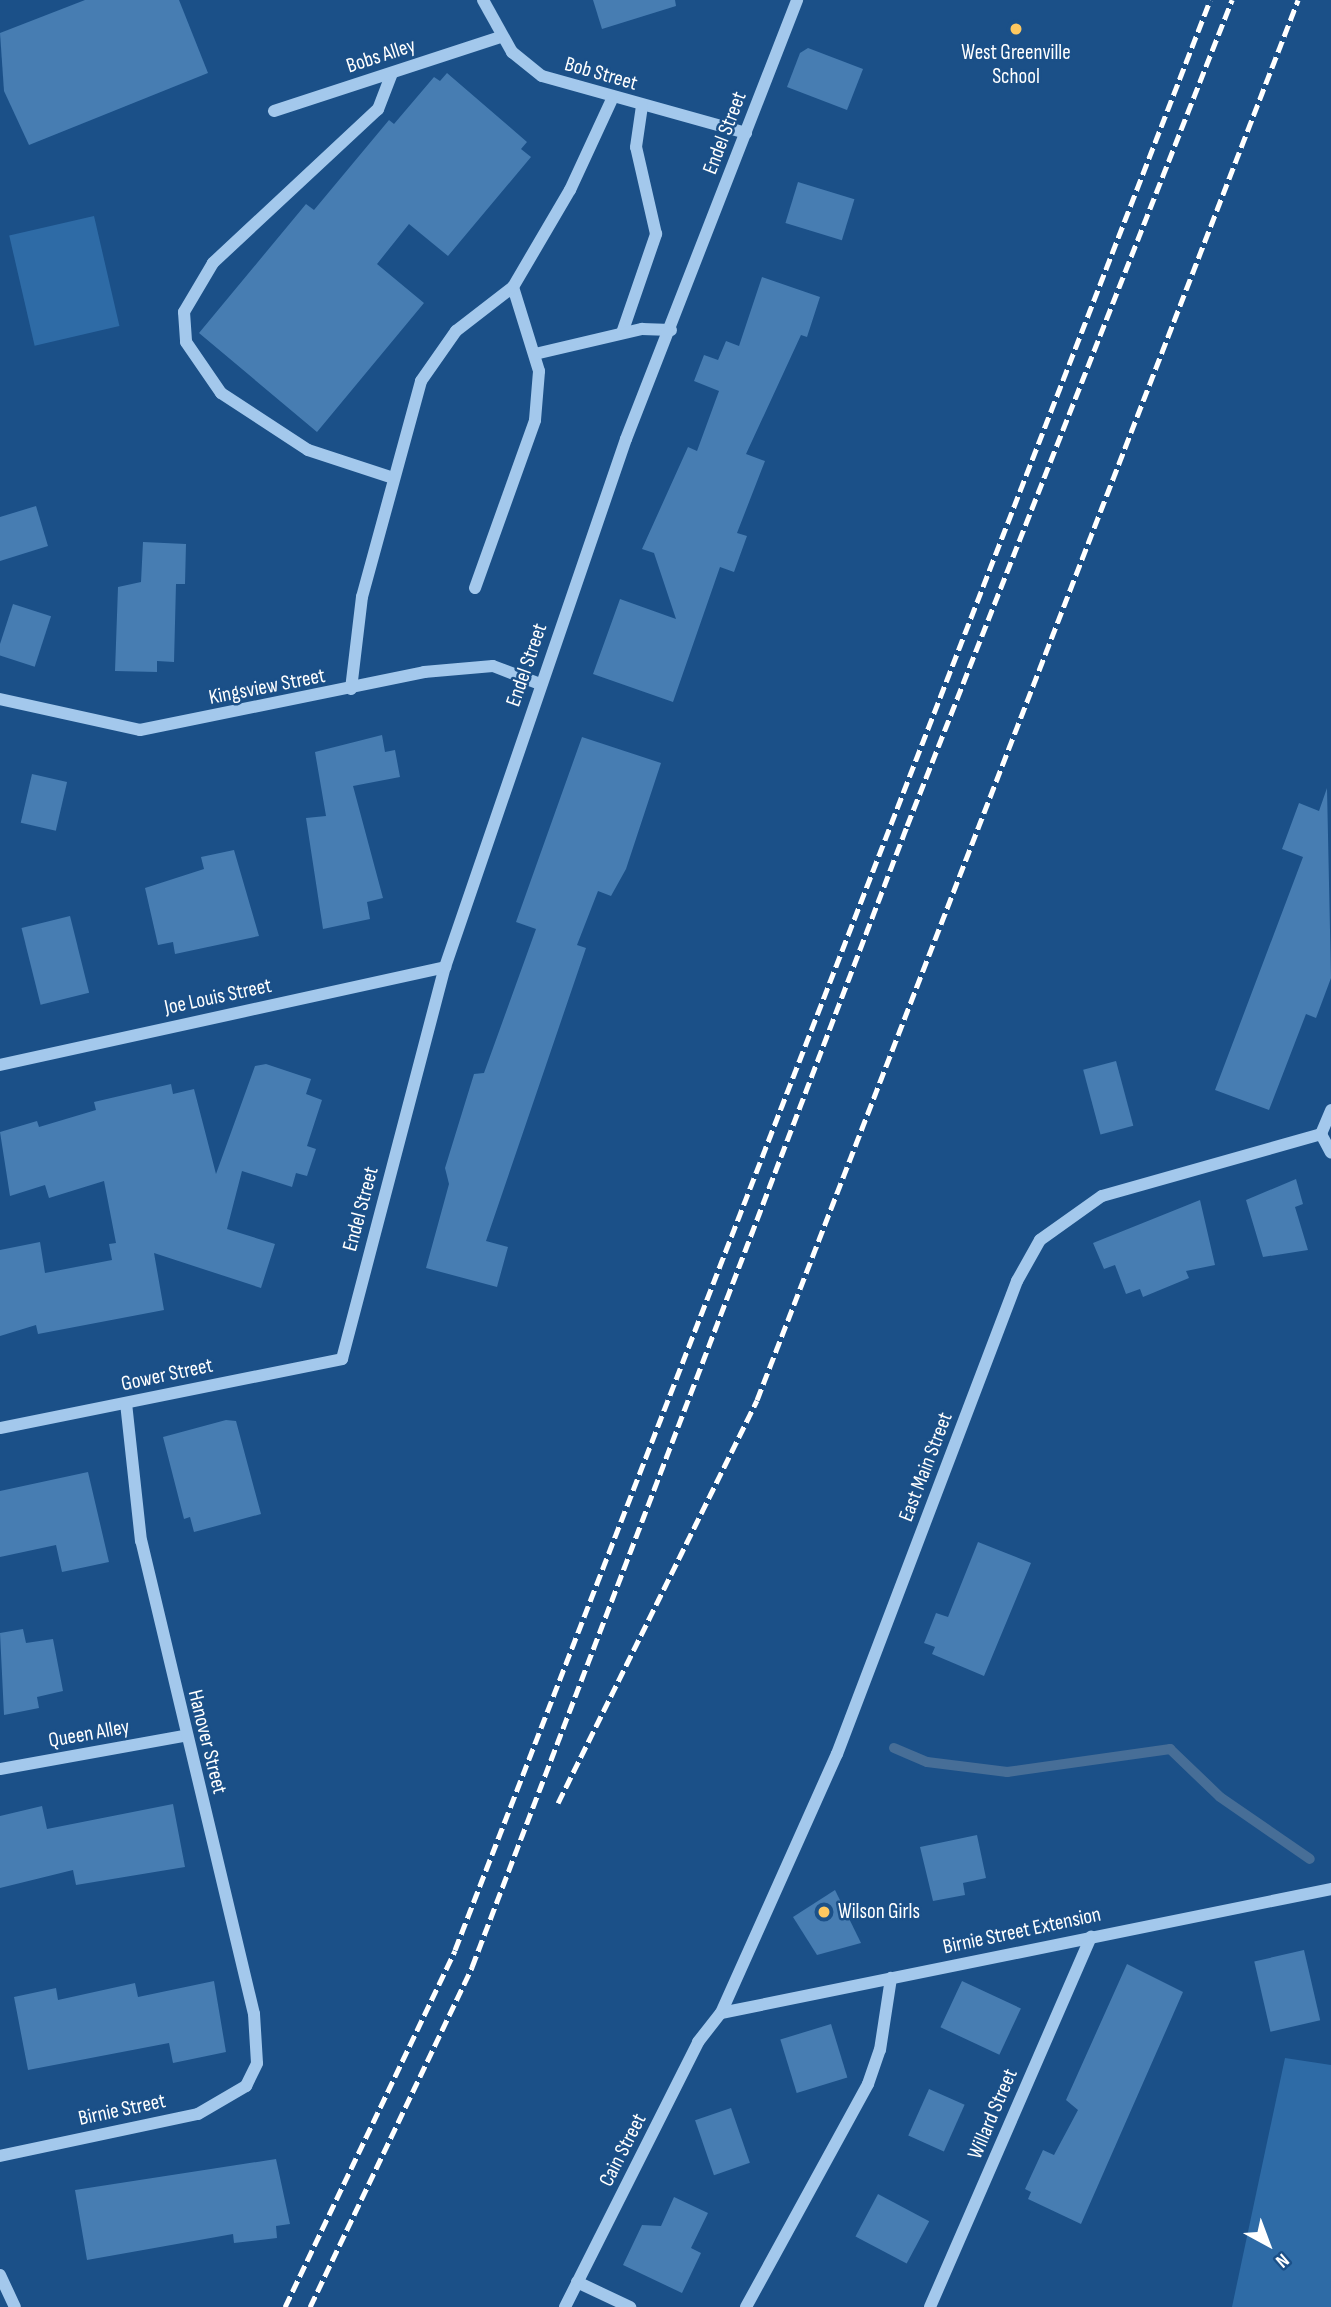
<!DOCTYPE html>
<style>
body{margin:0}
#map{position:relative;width:1331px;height:2307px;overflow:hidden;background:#1b5088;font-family:"Sofia Sans Condensed",sans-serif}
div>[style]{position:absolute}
.green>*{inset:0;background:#2e6ba6;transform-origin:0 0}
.stream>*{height:10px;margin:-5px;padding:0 5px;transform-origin:5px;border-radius:5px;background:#476e97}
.building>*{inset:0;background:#477db2;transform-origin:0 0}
.minor>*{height:12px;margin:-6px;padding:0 6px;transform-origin:6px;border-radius:6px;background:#a3c8ec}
.rail>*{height:5px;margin-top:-2.5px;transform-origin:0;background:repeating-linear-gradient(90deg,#fff 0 12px,transparent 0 17px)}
.dots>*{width:19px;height:19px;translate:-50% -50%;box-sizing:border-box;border:4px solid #1b5088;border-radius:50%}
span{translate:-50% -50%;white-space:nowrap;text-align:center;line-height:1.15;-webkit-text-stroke:5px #1b5088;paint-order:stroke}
.poi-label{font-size:21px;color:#fff}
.left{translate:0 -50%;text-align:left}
.street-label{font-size:21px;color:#fff}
.north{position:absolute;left:1233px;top:2209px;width:70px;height:70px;-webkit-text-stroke:5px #1b5088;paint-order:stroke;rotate:139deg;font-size:19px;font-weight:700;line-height:28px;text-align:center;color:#fff}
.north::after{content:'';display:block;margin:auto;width:24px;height:32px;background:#fff;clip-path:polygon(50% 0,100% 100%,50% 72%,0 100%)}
</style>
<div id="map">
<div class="green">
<div style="left:94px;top:216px;width:113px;height:87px;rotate:77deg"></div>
<div style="clip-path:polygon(1285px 2058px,1331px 2065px,1331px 2307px,1232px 2307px)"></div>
</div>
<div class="stream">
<div style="left:894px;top:1748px;width:36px;rotate:23deg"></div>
<div style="left:927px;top:1762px;width:81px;rotate:7.1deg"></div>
<div style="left:1007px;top:1772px;width:165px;rotate:-8deg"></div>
<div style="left:1170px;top:1749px;width:69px;rotate:43.8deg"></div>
<div style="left:1220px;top:1797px;width:109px;rotate:34.6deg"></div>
</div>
<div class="building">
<div style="clip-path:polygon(85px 0,179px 0,208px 73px,29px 145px,4px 91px,0 33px)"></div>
<div style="clip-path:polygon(593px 0,675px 0,676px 6px,602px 29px)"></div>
<div style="clip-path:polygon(808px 48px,863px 69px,847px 110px,787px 87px,800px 53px)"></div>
<div style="clip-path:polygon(447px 73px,527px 142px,521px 149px,531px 157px,448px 256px,409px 224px,377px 264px,424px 303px,317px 432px,199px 333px,306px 204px,314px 210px,389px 120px,394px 124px,434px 77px,440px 81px)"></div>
<div style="left:798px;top:182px;width:59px;height:43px;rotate:17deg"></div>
<div style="clip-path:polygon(762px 277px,820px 297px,807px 337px,801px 335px,746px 454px,765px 461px,737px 533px,747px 536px,734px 572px,720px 567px,673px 702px,593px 674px,620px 599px,676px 619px,654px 553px,642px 549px,688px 447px,697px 451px,719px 391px,694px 381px,704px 355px,718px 360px,726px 341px,739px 346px)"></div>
<div style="clip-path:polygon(36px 506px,48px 546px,0 561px,0 517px)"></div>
<div style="clip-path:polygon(143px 542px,186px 544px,185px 584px,176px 584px,174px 662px,157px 661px,157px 672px,115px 671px,118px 587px,141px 582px)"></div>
<div style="left:13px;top:604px;width:40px;height:53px;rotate:18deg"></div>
<div style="clip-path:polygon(382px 735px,385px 752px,395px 750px,400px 777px,353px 786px,383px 898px,367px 902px,370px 919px,323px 929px,306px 818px,326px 816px,315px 752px)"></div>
<div style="clip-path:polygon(582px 737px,661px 763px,626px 869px,611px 896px,598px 891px,577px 945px,586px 948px,486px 1241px,508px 1247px,497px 1287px,426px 1268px,449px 1184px,445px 1168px,474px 1074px,484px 1073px,536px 929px,516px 922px)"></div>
<div style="left:32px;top:774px;width:36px;height:50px;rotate:13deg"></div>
<div style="clip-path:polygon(1327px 788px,1331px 978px,1316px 1018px,1306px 1014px,1269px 1110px,1215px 1090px,1303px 857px,1282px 849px,1299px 803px,1319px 811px)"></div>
<div style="clip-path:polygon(234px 850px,259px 936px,175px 954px,173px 942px,158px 945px,145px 888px,204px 869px,201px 857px)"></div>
<div style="left:70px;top:916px;width:79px;height:50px;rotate:76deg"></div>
<div style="left:1116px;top:1061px;width:67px;height:34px;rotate:75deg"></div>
<div style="clip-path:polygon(266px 1064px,311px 1079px,306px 1094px,322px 1100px,307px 1146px,316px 1149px,307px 1176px,296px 1173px,292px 1187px,242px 1171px,227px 1229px,275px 1244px,261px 1288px,154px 1253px,164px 1310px,38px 1334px,36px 1325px,0 1336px,0 1250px,40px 1242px,45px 1273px,112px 1260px,109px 1244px,116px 1243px,104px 1181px,49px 1198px,45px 1185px,10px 1196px,0 1132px,37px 1121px,39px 1127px,96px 1110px,94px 1102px,171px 1084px,173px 1094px,194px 1089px,216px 1174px,255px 1066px)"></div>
<div style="clip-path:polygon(1296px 1179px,1303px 1204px,1295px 1207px,1308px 1250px,1263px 1257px,1246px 1200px)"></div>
<div style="clip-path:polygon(1200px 1200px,1215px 1265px,1186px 1271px,1189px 1278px,1143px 1297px,1140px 1289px,1126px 1294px,1115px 1265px,1104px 1269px,1093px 1243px)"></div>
<div style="clip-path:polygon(226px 1420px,236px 1421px,261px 1514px,194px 1532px,190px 1517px,184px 1519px,163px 1437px)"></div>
<div style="clip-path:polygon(88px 1472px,109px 1562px,62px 1572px,56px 1545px,0 1557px,0 1491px)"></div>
<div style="clip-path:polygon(978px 1542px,1031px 1563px,984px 1676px,932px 1654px,935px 1647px,924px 1643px,936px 1613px,948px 1617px)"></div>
<div style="clip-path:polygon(23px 1629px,26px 1643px,53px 1639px,63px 1691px,37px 1697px,39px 1708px,4px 1715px,0 1633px)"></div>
<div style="clip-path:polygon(173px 1804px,185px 1867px,76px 1885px,73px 1870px,0 1888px,0 1816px,42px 1806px,47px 1829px)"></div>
<div style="clip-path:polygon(977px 1835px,986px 1878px,963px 1883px,965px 1895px,933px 1901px,920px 1847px)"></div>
<div style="clip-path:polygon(835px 1890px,861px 1943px,817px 1955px,793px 1917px)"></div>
<div style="left:1304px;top:1950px;width:72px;height:51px;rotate:77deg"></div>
<div style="clip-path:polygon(1127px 1964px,1183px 1992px,1081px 2224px,1028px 2199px,1031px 2192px,1025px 2189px,1043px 2150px,1054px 2155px,1078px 2110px,1066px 2100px)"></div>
<div style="clip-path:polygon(214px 1981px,226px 2052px,173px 2063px,169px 2043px,28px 2070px,14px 1997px,56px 1988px,58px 2000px,135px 1983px,138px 1997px)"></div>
<div style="left:962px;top:1981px;width:65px;height:51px;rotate:25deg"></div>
<div style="left:831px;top:2024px;width:56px;height:53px;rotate:73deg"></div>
<div style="left:929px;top:2089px;width:39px;height:51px;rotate:24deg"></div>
<div style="left:731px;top:2108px;width:58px;height:38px;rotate:71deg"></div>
<div style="clip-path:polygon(276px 2159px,290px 2224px,276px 2226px,277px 2238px,234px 2243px,233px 2234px,87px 2260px,75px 2190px)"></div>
<div style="left:878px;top:2194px;width:58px;height:48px;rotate:28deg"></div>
<div style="clip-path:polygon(674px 2197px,708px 2213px,691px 2248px,701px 2253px,682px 2293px,623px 2265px,642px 2225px,661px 2226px)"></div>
</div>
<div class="minor">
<div style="left:483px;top:0;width:60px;rotate:60.9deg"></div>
<div style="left:512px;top:52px;width:38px;rotate:39deg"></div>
<div style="left:542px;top:76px;width:212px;rotate:15.6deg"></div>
<div style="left:392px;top:73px;width:39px;rotate:111deg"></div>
<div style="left:378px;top:109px;width:226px;rotate:137deg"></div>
<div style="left:213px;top:263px;width:57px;rotate:120.6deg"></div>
<div style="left:184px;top:312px;width:30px;rotate:86deg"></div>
<div style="left:186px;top:342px;width:62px;rotate:55.5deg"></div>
<div style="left:221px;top:393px;width:104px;rotate:33.2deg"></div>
<div style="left:308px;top:450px;width:89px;rotate:18.2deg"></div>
<div style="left:274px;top:111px;width:239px;rotate:-18.1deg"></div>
<div style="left:622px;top:333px;width:105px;rotate:-71deg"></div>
<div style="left:656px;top:234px;width:89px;rotate:-102.9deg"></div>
<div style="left:636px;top:147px;width:41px;rotate:-81.7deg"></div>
<div style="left:535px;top:354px;width:110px;rotate:-13.2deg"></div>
<div style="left:642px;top:329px;width:29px;rotate:2deg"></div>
<div style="left:475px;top:588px;width:178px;rotate:-70.3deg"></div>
<div style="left:535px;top:420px;width:49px;rotate:-85.3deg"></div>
<div style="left:539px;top:371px;width:88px;rotate:-107.2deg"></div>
<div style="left:351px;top:689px;width:93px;rotate:-83.2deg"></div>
<div style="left:362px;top:597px;width:224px;rotate:-74.7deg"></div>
<div style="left:421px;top:381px;width:61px;rotate:-55deg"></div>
<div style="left:456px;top:331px;width:72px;rotate:-37.7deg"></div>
<div style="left:513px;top:287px;width:113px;rotate:-59.6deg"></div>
<div style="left:570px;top:190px;width:100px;rotate:-65.2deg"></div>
<div style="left:0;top:699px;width:143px;rotate:12.5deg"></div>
<div style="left:140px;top:730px;width:290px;rotate:-11.5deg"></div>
<div style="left:424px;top:672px;width:69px;rotate:-5deg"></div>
<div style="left:493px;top:666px;width:50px;rotate:21deg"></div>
<div style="left:0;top:1065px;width:456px;rotate:-12.4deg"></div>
<div style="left:1321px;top:1134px;width:21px;rotate:62deg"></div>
<div style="left:0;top:1428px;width:349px;rotate:-11.4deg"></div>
<div style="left:342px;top:1359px;width:405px;rotate:-75.3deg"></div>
<div style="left:445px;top:967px;width:558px;rotate:-71.08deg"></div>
<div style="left:626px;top:439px;width:471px;rotate:-68.7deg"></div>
<div style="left:0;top:1769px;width:187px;rotate:-10.2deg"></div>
<div style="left:721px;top:2013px;width:622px;rotate:-11.49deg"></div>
<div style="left:0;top:2156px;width:202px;rotate:-12deg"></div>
<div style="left:198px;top:2114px;width:56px;rotate:-30.3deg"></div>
<div style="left:246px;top:2086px;width:25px;rotate:-64deg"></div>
<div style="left:257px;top:2063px;width:49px;rotate:-93.5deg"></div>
<div style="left:254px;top:2014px;width:486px;rotate:-103.4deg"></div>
<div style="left:141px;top:1541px;width:138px;rotate:-96.2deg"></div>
<div style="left:0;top:2275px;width:35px;rotate:65deg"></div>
<div style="left:577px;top:2282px;width:59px;rotate:25.3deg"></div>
<div style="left:565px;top:2307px;width:297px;rotate:-63.3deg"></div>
<div style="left:698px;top:2042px;width:37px;rotate:-52deg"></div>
<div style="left:721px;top:2013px;width:284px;rotate:-65.9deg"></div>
<div style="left:837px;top:1754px;width:506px;rotate:-69.17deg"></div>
<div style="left:1017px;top:1281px;width:47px;rotate:-60.7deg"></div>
<div style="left:1040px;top:1240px;width:76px;rotate:-35.4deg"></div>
<div style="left:1102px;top:1196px;width:228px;rotate:-15.8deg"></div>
<div style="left:1321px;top:1134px;width:26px;rotate:-67deg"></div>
<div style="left:746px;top:2307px;width:254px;rotate:-61.3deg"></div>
<div style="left:868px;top:2084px;width:36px;rotate:-71deg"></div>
<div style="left:880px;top:2050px;width:73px;rotate:-81.3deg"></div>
<div style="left:930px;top:2307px;width:404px;rotate:-66.5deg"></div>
</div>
<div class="rail">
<div style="left:558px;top:1803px;width:449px;rotate:-63.7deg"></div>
<div style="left:757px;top:1400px;width:1501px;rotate:-68.87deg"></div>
<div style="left:285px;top:2307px;width:395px;rotate:-64.5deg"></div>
<div style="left:455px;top:1950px;width:2091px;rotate:-68.83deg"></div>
<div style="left:310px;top:2307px;width:377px;rotate:-64.5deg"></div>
<div style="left:472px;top:1967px;width:1221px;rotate:-69.13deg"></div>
<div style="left:907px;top:826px;width:888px;rotate:-68.52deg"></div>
</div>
<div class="dots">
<div style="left:1016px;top:29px;background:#fec860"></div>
<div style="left:824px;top:1912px;background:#fec860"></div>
</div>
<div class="poi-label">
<span style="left:1016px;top:65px">West Greenville<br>School</span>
<span class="left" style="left:838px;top:1912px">Wilson Girls</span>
</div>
<div class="street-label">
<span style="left:381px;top:56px;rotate:-18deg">Bobs Alley</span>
<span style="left:601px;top:74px;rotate:16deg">Bob Street</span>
<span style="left:725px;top:133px;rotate:-69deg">Endel Street</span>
<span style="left:527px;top:665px;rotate:-71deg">Endel Street</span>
<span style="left:267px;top:687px;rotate:-11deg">Kingsview Street</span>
<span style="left:218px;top:997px;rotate:-12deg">Joe Louis Street</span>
<span style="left:361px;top:1209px;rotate:-75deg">Endel Street</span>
<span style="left:167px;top:1375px;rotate:-12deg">Gower Street</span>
<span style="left:926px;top:1467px;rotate:-69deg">East Main Street</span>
<span style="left:89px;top:1734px;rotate:-10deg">Queen Alley</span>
<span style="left:207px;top:1742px;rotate:76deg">Hanover Street</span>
<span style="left:1022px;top:1931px;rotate:-12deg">Birnie Street Extension</span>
<span style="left:122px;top:2110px;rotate:-12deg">Birnie Street</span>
<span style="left:993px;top:2114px;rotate:-67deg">Willard Street</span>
<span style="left:623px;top:2150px;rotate:-63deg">Cain Street</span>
</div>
<div class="north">N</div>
</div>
